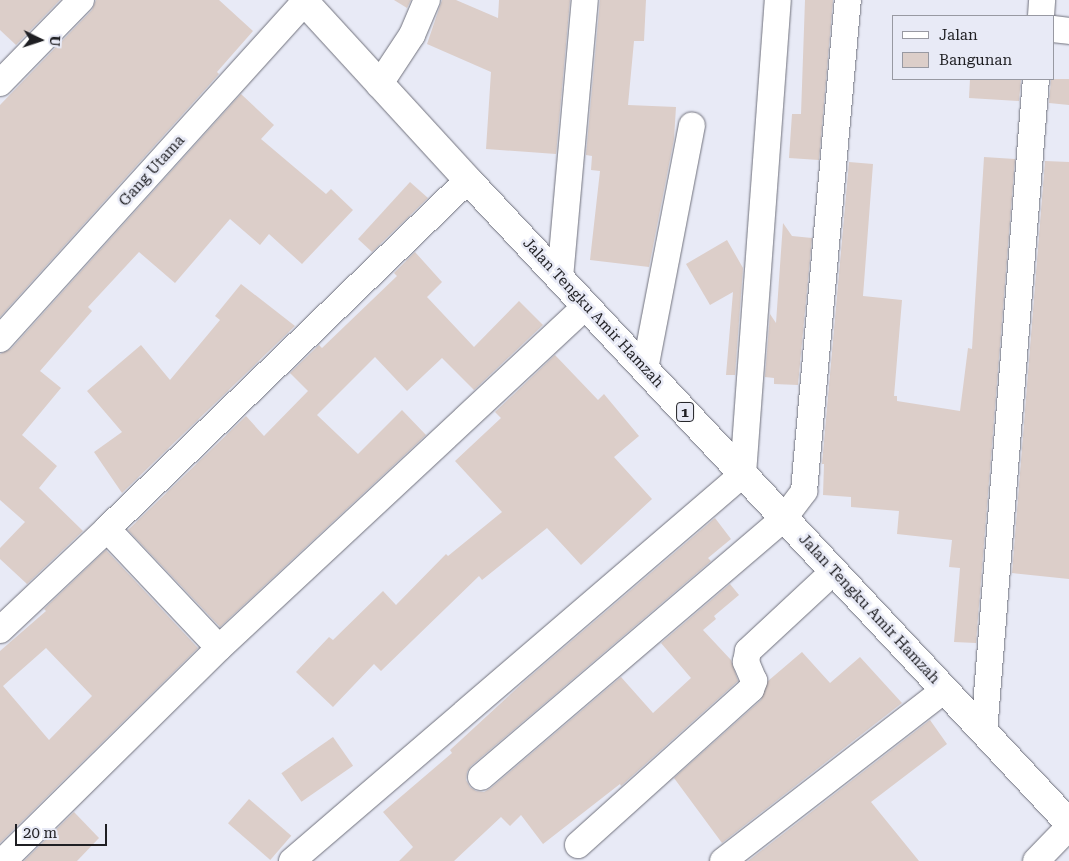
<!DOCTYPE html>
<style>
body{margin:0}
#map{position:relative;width:1069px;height:861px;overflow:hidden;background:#e8eaf6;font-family:"Roboto Serif",serif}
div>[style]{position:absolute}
.building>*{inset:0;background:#dccec9;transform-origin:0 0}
.roads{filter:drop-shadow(0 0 1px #70717c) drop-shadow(0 0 1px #70717c)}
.street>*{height:26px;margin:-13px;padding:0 13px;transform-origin:13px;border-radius:13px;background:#fff}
.primary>*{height:28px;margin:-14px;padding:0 14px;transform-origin:14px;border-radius:14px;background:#fff}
span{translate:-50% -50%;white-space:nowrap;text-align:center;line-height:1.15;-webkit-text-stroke:5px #e8eaf6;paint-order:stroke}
.shield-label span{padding:1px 4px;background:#e8eaf6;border:1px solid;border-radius:4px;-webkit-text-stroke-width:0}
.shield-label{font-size:14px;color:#1f1f23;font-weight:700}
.street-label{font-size:15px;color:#1f1f23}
.legend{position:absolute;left:892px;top:15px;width:162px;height:65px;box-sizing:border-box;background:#e8eaf6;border:1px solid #9899a2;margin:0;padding:6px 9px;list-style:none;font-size:15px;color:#1f1f23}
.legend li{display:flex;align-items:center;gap:10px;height:25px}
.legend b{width:25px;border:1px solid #9899a2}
.north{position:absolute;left:15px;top:15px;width:50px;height:50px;-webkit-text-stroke:4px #e8eaf6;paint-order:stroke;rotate:94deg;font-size:14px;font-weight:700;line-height:20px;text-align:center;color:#1f1f23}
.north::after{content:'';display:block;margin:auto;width:18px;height:22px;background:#1f1f23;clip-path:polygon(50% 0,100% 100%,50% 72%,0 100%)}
.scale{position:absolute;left:15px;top:824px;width:92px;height:22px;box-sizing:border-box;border:2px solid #1f1f23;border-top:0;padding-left:6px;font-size:15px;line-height:18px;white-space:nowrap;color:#1f1f23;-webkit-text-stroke:4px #e8eaf6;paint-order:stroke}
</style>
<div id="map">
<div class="building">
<div style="clip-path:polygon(0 0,60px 0,16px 45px,0 30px)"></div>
<div style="clip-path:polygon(96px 0,219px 0,253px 31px,217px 72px,219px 74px,0 317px,0 105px,92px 10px)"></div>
<div style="clip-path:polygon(394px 0,411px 0,407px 8px)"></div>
<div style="clip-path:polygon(442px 0,456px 0,498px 18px,499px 0,570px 0,556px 154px,486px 149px,491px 72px,427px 44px)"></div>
<div style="clip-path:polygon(600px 0,646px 0,644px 41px,634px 41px,628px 105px,676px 107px,674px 139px,649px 267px,590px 260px,600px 171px,591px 170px,592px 156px,586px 155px)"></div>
<div style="clip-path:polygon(805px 0,833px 0,819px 160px,789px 158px,792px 114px,801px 114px)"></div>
<div style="clip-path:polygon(970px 79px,1021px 79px,1019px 101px,969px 98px)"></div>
<div style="clip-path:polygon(1051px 79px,1069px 79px,1069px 105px,1049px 103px)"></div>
<div style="clip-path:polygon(241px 94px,274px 125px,261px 139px,326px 194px,331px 189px,353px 210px,302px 264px,269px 234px,260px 245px,230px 219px,175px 283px,139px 252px,88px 307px,92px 311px,40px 371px,61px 388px,22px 435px,57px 466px,39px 488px,83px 531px,27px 584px,0 559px,0 548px,25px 522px,0 500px,0 354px,11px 349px)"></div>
<div style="clip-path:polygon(984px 157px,1015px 159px,976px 643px,954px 642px,960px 568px,949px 567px,952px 540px,897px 534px,899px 511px,851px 507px,851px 497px,823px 495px,824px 464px,822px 464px,849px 162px,873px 164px,863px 296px,902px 300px,894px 396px,897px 396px,897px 401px,960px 411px,968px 348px,972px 349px)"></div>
<div style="clip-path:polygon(1045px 161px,1069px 162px,1069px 579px,1012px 573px)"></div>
<div style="clip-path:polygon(410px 182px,428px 198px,372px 252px,358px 239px)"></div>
<div style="clip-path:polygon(783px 223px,792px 236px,812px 238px,798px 385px,774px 384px,774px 378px,765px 377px,770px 314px,776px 323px)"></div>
<div style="clip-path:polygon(727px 240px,743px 268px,735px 375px,726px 375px,733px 292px,710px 305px,686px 264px)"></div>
<div style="clip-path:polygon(415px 252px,442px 282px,427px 297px,474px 347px,519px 301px,543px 325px,474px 390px,442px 358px,407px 391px,375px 357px,317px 415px,358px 454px,402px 410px,426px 435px,220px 627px,128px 530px,246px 416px,264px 436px,308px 391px,290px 373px,319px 345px,322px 348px,397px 276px,394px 273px)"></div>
<div style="clip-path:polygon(241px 284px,295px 326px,122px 493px,94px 452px,122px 432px,87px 391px,141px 345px,170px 380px,220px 320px,215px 316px)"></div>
<div style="clip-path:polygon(555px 355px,598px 400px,604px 394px,639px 436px,614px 457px,652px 499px,581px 565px,547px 528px,482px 580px,479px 576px,381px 671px,374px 664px,333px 707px,296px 672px,329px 637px,333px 640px,383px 591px,396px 605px,446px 554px,448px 556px,502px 512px,455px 461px,501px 418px,495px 412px)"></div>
<div style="clip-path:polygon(715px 518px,731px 539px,708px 558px,711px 561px,471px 766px,467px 772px,466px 780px,470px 787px,476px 791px,484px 792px,491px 788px,621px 677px,653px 713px,691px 678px,661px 643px,730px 584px,739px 595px,714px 616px,716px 619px,703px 630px,731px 660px,738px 681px,621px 786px,620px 784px,543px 844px,521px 815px,510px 826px,501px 817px,454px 861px,399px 861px,413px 847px,383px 812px,452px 753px,450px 750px,526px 680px)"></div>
<div style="clip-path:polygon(evenodd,106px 550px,198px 648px,0 843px,0 651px,46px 611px,44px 609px,106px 550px,46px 648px,92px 696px,49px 740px,3px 686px,46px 648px)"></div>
<div style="clip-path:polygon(802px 652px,830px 683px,860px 657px,902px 703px,722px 843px,674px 778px,761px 700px,768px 681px)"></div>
<div style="clip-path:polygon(930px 720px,947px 744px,871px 802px,919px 861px,748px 861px)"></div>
<div style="left:333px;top:737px;width:35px;height:63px;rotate:55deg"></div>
<div style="left:249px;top:799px;width:56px;height:32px;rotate:41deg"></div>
<div style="clip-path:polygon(74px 812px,99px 838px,77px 861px,24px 861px)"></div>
</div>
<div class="roads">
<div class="street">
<div style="left:1041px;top:16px;width:16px;rotate:-86deg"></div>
<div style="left:1053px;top:29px;width:16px;rotate:7deg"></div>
<div style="left:0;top:83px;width:116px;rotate:-45.7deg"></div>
<div style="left:379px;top:85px;width:60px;rotate:-56.6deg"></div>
<div style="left:412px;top:35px;width:38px;rotate:-67deg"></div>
<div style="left:560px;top:278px;width:279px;rotate:-84.9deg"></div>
<div style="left:0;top:339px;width:457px;rotate:-47.9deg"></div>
<div style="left:645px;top:369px;width:248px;rotate:-79.1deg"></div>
<div style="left:107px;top:529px;width:163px;rotate:46.7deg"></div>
<div style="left:0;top:630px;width:147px;rotate:-43.3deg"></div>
<div style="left:107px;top:529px;width:502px;rotate:-44.03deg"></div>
<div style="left:984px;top:732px;width:655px;rotate:-85.45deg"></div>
<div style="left:481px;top:777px;width:399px;rotate:-40.5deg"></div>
<div style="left:784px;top:518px;width:34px;rotate:-53deg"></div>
<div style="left:804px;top:491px;width:493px;rotate:-84.9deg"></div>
<div style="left:578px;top:845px;width:233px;rotate:-42deg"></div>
<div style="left:751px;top:689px;width:9px;rotate:-69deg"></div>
<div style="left:754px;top:681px;width:21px;rotate:-113deg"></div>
<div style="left:746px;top:662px;width:11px;rotate:-80deg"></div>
<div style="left:748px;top:651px;width:117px;rotate:-42.9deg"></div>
<div style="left:3px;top:861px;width:303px;rotate:-44.6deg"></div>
<div style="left:219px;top:648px;width:502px;rotate:-42.98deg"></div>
<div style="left:292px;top:861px;width:594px;rotate:-40.63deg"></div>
<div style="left:743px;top:474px;width:475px;rotate:-85.8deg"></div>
<div style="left:723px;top:861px;width:279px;rotate:-37.7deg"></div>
<div style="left:1036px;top:861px;width:47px;rotate:-45.9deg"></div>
</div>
<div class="primary">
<div style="left:303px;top:0;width:244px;rotate:47.5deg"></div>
<div style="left:468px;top:180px;width:880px;rotate:46.93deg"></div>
</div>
</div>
<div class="shield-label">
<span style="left:685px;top:412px">1</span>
</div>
<div class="street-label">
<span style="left:152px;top:171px;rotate:-48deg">Gang Utama</span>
<span style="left:593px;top:313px;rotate:47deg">Jalan Tengku Amir Hamzah</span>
<span style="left:869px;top:609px;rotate:47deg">Jalan Tengku Amir Hamzah</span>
</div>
<ul class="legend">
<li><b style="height:6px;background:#fff"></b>Jalan</li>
<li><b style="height:14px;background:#dccec9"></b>Bangunan</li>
</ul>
<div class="north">U</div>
<div class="scale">20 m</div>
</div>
